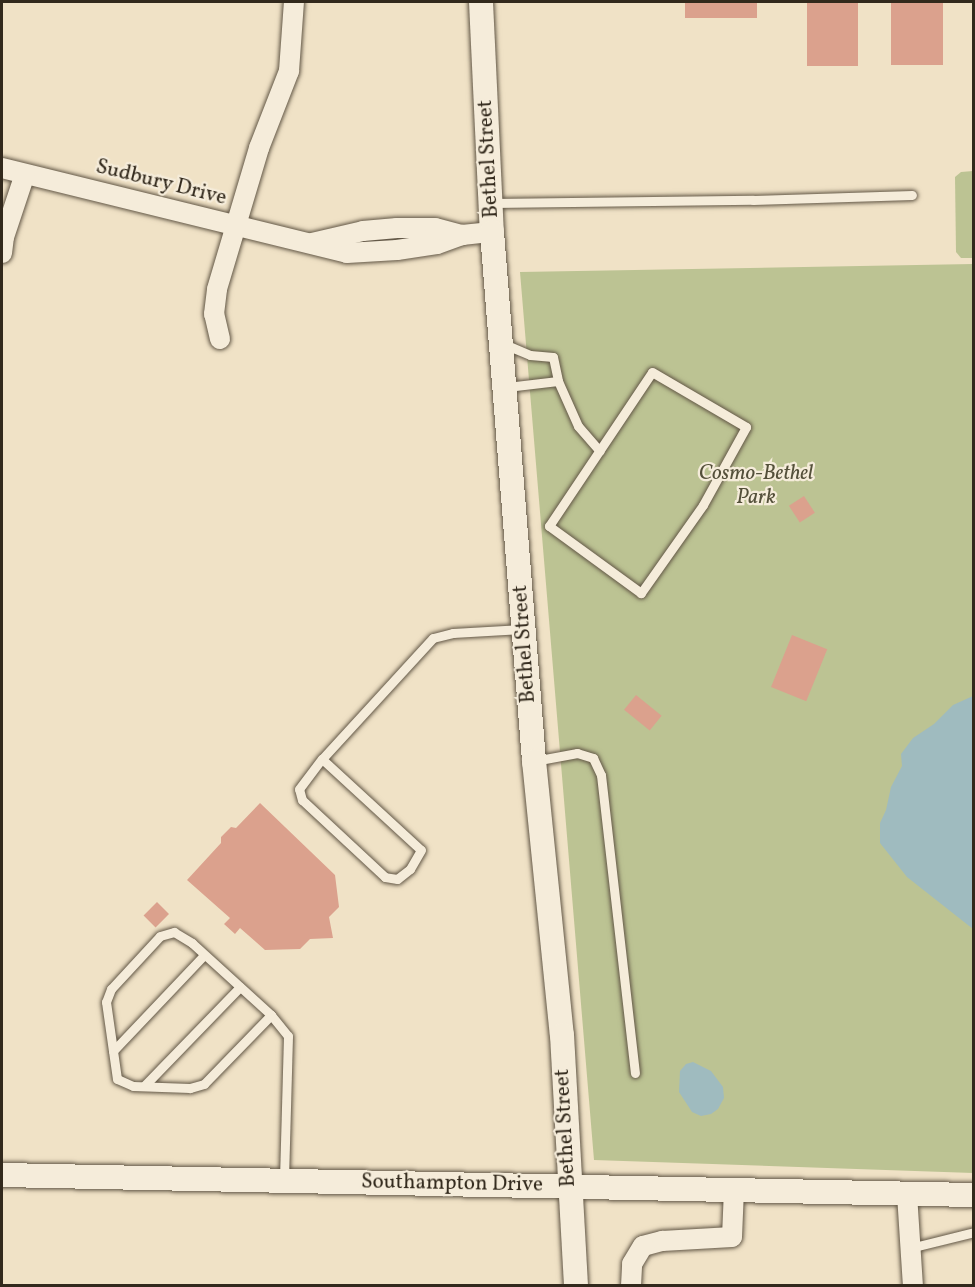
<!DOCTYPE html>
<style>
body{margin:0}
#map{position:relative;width:975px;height:1287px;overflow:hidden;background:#f0e2c6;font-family:Vollkorn,serif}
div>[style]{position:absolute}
.green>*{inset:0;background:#bcc393}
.water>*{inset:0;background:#9fbbbf}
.building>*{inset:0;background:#dba18d;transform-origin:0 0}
.roads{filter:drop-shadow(0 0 2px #625746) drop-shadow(0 0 2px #625746)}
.service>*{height:9px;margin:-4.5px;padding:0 4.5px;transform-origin:4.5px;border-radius:4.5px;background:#f5ecda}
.minor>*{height:20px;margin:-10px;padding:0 10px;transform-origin:10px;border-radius:10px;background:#f5ecda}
.tertiary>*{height:24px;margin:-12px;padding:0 12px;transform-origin:12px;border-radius:12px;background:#f5ecda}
span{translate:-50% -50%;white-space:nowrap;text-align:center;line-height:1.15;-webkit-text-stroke:4.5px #f5ecda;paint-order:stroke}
.street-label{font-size:21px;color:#32291c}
.park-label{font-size:21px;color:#54503a;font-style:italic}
.frame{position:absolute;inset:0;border:3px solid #32291c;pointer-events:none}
</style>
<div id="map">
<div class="green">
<div style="clip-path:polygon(973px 171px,973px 258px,961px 258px,956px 252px,955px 177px,961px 172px)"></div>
<div style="clip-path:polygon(973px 264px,973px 1173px,594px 1160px,520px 272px)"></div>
</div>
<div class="water">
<div style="clip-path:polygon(973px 696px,973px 929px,907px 877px,880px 843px,880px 823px,886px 810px,891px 787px,902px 766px,901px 754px,913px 738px,934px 724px,953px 705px)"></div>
<div style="clip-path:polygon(693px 1062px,711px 1071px,723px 1087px,724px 1098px,718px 1109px,711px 1114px,701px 1116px,692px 1112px,679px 1092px,680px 1071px,686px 1064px)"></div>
</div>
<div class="building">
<div style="left:685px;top:2px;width:72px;height:16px"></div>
<div style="left:807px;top:2px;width:51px;height:64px"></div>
<div style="left:891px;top:2px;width:52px;height:63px"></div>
<div style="left:804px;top:496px;width:20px;height:18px;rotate:57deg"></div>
<div style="left:792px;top:635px;width:38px;height:56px;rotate:22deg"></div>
<div style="left:636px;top:695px;width:33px;height:19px;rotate:39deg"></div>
<div style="clip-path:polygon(260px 803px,335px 875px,339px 907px,329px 917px,333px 938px,310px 939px,300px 949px,265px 950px,240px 928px,235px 934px,224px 924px,230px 918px,187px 880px,221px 843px,221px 837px,231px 827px,236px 828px)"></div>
<div style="left:157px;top:902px;width:17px;height:19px;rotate:45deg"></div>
</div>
<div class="roads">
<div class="service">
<div style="left:492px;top:203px;width:261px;rotate:-0.7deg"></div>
<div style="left:753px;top:200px;width:159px;rotate:-1.8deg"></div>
<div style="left:504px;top:344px;width:28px;rotate:23deg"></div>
<div style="left:530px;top:355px;width:23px;rotate:5deg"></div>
<div style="left:553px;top:357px;width:25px;rotate:78deg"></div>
<div style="left:558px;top:381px;width:49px;rotate:66deg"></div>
<div style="left:578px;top:426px;width:33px;rotate:49deg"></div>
<div style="left:652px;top:372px;width:109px;rotate:30.3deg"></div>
<div style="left:746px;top:427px;width:89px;rotate:118.9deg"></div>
<div style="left:703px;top:505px;width:108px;rotate:125.2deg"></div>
<div style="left:641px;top:593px;width:114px;rotate:-143.9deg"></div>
<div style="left:549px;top:526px;width:185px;rotate:-56.2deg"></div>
<div style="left:507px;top:387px;width:51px;rotate:-6.7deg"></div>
<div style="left:322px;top:759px;width:134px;rotate:42.6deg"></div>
<div style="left:421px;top:850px;width:22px;rotate:120deg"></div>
<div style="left:410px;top:869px;width:16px;rotate:142deg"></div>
<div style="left:397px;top:879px;width:12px;rotate:-171deg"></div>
<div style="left:385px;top:877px;width:113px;rotate:-137.1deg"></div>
<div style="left:302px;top:800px;width:11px;rotate:-105deg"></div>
<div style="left:299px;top:789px;width:38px;rotate:-53deg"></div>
<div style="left:322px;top:759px;width:164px;rotate:-47.5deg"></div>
<div style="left:433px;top:638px;width:21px;rotate:-14deg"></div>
<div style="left:453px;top:633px;width:69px;rotate:-3.3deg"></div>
<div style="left:534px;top:761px;width:44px;rotate:-10.5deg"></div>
<div style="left:577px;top:753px;width:17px;rotate:17deg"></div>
<div style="left:593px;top:758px;width:19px;rotate:65deg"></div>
<div style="left:601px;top:775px;width:300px;rotate:83.5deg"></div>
<div style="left:271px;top:1015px;width:96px;rotate:134.2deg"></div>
<div style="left:204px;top:1084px;width:15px;rotate:164deg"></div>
<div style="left:190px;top:1088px;width:57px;rotate:-178deg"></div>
<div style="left:133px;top:1086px;width:17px;rotate:-156deg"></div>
<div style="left:117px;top:1079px;width:78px;rotate:-98.1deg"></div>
<div style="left:106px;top:1002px;width:14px;rotate:-69deg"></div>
<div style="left:111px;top:989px;width:72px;rotate:-47.2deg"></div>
<div style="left:160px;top:936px;width:15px;rotate:-16deg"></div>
<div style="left:174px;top:932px;width:21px;rotate:31deg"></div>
<div style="left:192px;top:943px;width:107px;rotate:42.3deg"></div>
<div style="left:271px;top:1015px;width:27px;rotate:51deg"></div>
<div style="left:288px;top:1036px;width:145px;rotate:91.6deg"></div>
<div style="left:113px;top:1051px;width:132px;rotate:-46.5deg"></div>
<div style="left:144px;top:1086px;width:138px;rotate:-45.9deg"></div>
<div style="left:910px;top:1248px;width:66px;rotate:-14deg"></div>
</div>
<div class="minor">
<div style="left:2px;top:168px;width:355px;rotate:13.8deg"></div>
<div style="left:347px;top:253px;width:50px;rotate:-3.4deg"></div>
<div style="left:397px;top:250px;width:40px;rotate:-8.5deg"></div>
<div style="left:437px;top:244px;width:27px;rotate:-20deg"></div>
<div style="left:462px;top:235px;width:30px;rotate:-6deg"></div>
<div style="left:312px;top:243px;width:52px;rotate:-13.2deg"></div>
<div style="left:363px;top:231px;width:34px;rotate:-5deg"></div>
<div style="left:397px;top:228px;width:38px"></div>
<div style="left:435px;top:228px;width:28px;rotate:15deg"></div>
<div style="left:2px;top:253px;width:16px;rotate:-83deg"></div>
<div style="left:4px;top:237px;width:66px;rotate:-71.6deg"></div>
<div style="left:220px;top:339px;width:26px;rotate:-103deg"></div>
<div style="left:214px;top:314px;width:25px;rotate:-83deg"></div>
<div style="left:217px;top:289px;width:147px;rotate:-73.4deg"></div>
<div style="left:259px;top:148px;width:83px;rotate:-68.7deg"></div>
<div style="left:289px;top:71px;width:69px;rotate:-85.9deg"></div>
<div style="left:907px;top:1194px;width:92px;rotate:86.3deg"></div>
<div style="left:631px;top:1286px;width:22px;rotate:-87deg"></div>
<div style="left:632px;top:1264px;width:21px;rotate:-59deg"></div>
<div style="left:643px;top:1246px;width:20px;rotate:-15deg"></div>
<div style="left:662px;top:1241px;width:70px;rotate:-3.3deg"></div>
<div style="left:732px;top:1237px;width:47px;rotate:-87.6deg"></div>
</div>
<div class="tertiary">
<div style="left:481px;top:2px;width:230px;rotate:87.3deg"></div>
<div style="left:492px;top:232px;width:531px;rotate:85.46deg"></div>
<div style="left:534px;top:761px;width:275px;rotate:84.2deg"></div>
<div style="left:562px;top:1035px;width:251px;rotate:86.8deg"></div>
<div style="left:2px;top:1175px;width:972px;rotate:1.18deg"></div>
</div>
</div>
<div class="street-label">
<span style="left:489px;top:159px;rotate:-93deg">Bethel Street</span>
<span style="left:161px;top:183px;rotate:14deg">Sudbury Drive</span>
<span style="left:525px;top:644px;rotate:-94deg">Bethel Street</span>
<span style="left:566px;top:1128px;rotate:-93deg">Bethel Street</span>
<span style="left:452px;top:1184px;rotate:1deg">Southampton Drive</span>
</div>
<div class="park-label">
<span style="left:756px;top:486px">Cosmo-Bethel<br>Park</span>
</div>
<div class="frame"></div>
</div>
